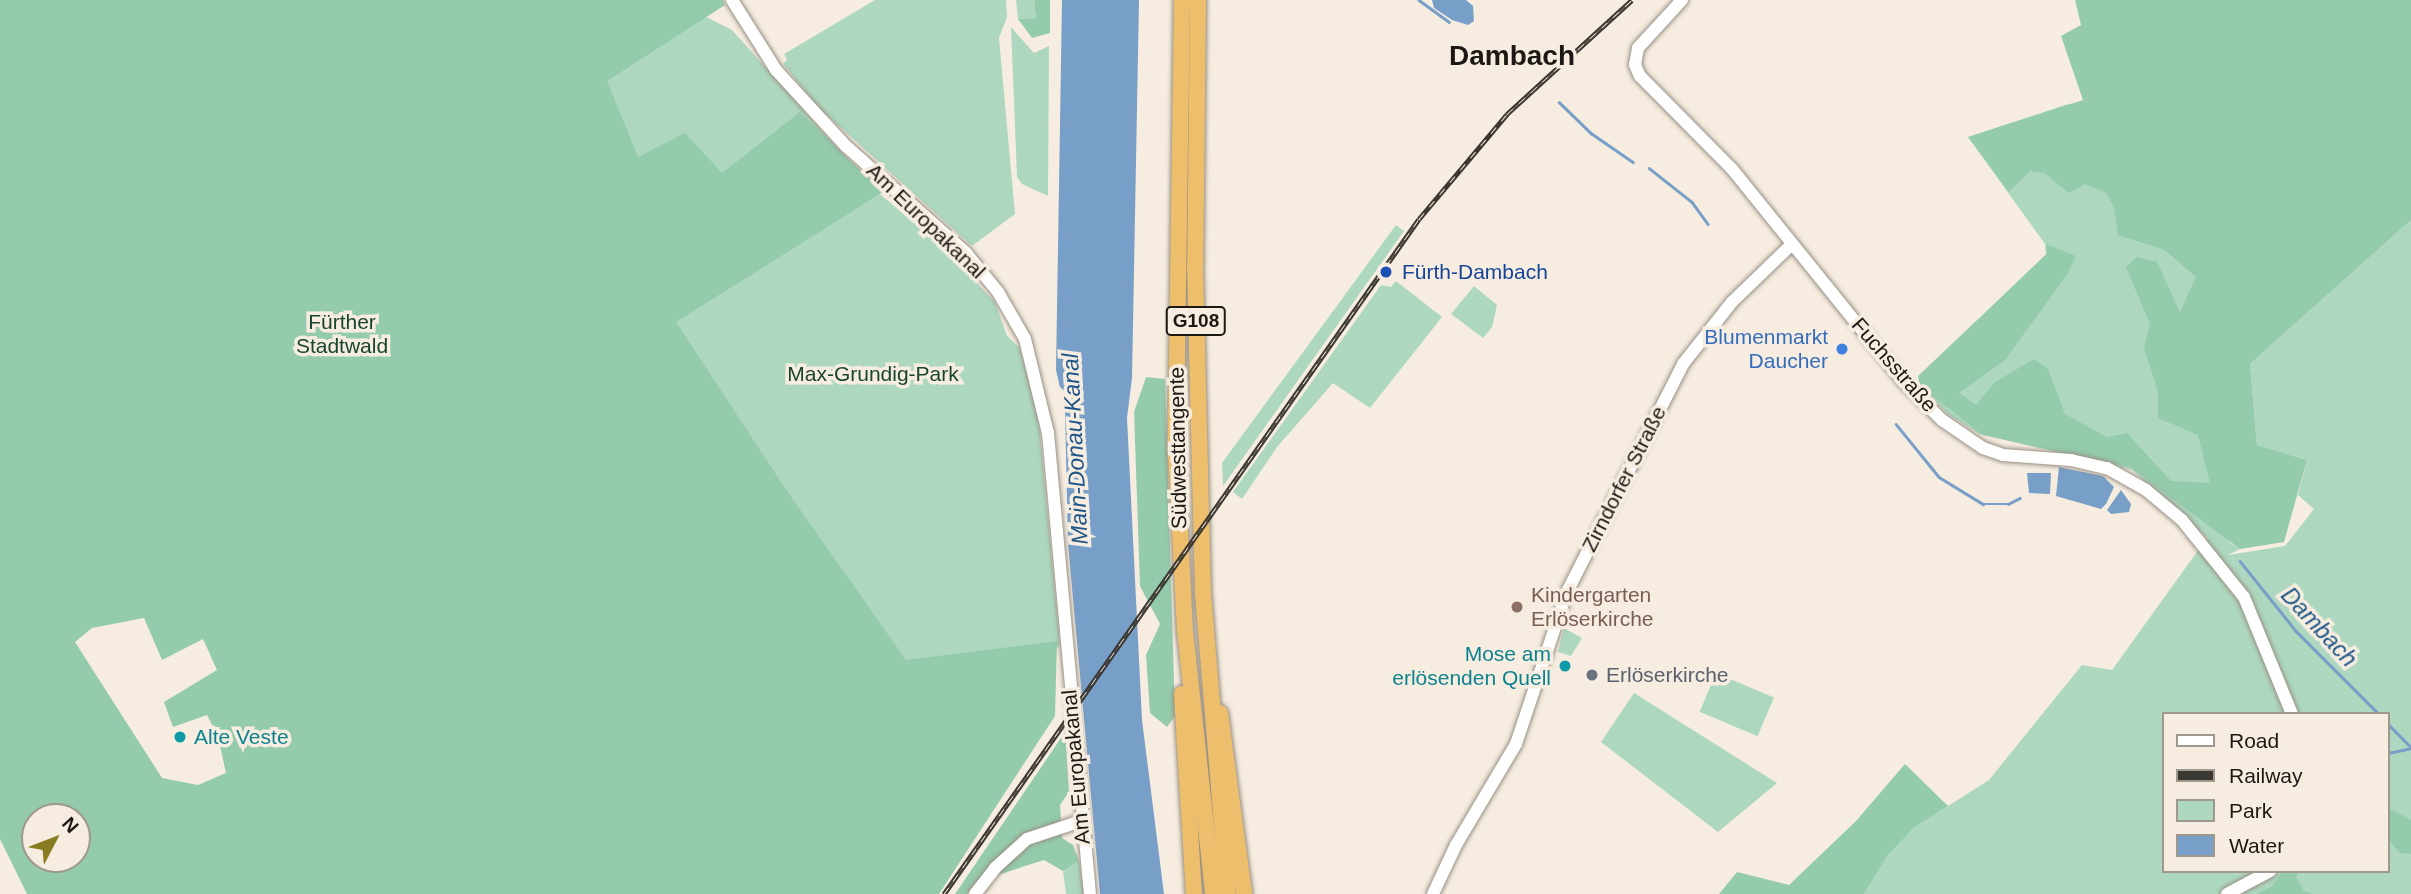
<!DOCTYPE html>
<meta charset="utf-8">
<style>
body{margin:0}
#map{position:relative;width:2411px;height:894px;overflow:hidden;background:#f6ede0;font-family:Arial,sans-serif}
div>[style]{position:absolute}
.green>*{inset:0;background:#add8bf;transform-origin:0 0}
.forest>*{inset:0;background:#94cbac}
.water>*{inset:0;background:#789fc7}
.stream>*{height:2.5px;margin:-1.25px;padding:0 1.25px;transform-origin:1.25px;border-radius:1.25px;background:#789fc7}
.roads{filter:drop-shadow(0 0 2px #989084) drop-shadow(0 0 2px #989084)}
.secondary>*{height:12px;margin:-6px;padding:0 6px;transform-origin:6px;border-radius:6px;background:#fff}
.highway>*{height:16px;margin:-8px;padding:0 8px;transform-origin:8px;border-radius:8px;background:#edbf6c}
.rail>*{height:5px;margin-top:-2.5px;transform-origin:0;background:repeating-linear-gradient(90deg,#f6ede0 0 8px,#3b3731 0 16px);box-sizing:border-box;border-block:2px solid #3b3731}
.dots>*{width:19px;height:19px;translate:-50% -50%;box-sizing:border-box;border:4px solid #f6ede0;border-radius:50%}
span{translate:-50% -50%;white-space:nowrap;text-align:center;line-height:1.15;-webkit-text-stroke:7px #f6ede0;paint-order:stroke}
.shield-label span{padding:2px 5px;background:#f6ede0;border:2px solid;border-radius:5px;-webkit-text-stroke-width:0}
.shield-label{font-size:19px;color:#1c1914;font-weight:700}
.street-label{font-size:21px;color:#1c1914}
.transit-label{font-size:21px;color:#164399}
.left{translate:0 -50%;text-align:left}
.park-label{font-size:21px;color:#18452f}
.shop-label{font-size:21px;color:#366cbe}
.right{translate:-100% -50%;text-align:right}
.education-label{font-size:21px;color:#785e54}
.culture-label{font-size:21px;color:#0d838f}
.worship-label{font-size:21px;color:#5b616d}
.water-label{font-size:23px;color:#1e5689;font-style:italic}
.district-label{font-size:28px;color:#1c1914;font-weight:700}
.legend{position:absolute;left:2162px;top:712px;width:228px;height:161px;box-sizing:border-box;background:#f6ede0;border:2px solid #9f988e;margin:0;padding:9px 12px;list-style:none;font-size:21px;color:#1c1914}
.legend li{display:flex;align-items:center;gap:14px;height:35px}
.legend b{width:35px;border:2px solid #9f988e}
.north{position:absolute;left:21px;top:803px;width:70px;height:70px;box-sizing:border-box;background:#f6ede0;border:2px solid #9f988e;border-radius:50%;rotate:48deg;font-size:19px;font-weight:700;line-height:28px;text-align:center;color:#1c1914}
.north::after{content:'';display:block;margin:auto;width:24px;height:32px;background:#897b20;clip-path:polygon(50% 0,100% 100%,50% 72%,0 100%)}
</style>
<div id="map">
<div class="green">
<div style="clip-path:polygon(673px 0,732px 30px,874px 189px,938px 243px,995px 302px,1007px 336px,1020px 348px,1039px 423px,1060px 645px,974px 759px,664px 318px,596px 49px)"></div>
<div style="clip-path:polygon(875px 0,1006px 0,1007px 17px,999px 38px,1015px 214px,972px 246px,819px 108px,783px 64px,787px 60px,784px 54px)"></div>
<div style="clip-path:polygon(1016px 0,1034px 0,1036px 18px,1018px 19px)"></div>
<div style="clip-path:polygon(1011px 27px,1034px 53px,1049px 46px,1048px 196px,1022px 184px,1017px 177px)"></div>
<div style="clip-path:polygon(evenodd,2196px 77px,2245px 362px,2229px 542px,2240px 549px,2228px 555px,2285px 546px,2314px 509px,2298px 495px,2307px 460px,2257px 445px,2250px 364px,2411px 220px,2411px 894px,1864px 894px,1888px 855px,1915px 827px,1989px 780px,2082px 665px,2112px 670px,2207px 538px,2132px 470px,1979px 434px,1949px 415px,1920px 387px,1919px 377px,2046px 254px,2045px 244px,1968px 137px,2065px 105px,2196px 77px,2164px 714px,2388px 714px,2388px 871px,2164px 871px,2164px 714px)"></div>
<div style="clip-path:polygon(1396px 225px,1404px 231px,1223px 486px,1222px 463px)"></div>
<div style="clip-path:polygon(1396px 281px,1442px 317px,1370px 408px,1333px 383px,1277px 447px,1242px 499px,1233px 492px,1381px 285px,1391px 287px)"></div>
<div style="clip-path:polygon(1474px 286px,1497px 305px,1492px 327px,1483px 338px,1451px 314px)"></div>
<div style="clip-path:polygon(1564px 628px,1582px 638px,1571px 656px,1558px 652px)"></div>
<div style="left:1716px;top:673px;width:63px;height:42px;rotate:23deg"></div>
<div style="clip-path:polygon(1634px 693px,1777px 783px,1718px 832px,1601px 742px)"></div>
<div style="clip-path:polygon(1079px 861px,1084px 894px,1066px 894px,1063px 871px)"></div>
</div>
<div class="forest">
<div style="clip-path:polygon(evenodd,0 0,723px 0,725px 5px,607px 81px,638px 157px,685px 133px,722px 173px,800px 112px,883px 192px,676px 322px,787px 491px,906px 660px,1057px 641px,1055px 716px,939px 894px,27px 894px,0 839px,0 0,144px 618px,162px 660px,203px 639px,217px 670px,164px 702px,173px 727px,207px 715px,218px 737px,226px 773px,198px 785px,162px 778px,75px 642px,92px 628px,144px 618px,0 0,35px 817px,77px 817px,77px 859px,35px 859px,35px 817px)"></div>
<div style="clip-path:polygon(1034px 0,1050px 0,1050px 33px,1032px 38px,1018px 19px,1036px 18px)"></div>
<div style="clip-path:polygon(2075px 0,2411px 0,2411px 220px,2250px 364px,2257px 445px,2307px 460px,2284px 542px,2240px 549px,2130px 467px,1983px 435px,1920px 386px,1918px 376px,2047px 254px,2046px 244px,2076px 256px,2066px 276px,2005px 360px,1959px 393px,1976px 405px,1995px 382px,2034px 359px,2048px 369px,2065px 414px,2107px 437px,2127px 433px,2171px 481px,2210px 483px,2198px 435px,2158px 418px,2158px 392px,2144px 348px,2150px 324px,2126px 267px,2137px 257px,2157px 262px,2180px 312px,2196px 277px,2165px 250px,2118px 235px,2114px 207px,2106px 193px,2085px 184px,2069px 193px,2044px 173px,2030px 171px,2009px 192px,1968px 137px,2083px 100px,2061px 36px,2081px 25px)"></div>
<div style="clip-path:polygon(1146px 377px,1165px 379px,1175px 716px,1167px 727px,1150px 713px,1146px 655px,1160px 624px,1140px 586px,1134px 412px)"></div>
<div style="clip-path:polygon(1065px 732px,1069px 792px,1060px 805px,1062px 838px,1073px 845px,1079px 861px,1063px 871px,1044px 860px,976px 882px,967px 894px,955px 894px)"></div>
<div style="clip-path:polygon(1905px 764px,1948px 806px,1915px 827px,1888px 855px,1864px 894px,1719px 894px,1737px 872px,1789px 885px,1856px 821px)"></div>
<div style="clip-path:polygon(2388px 808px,2411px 820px,2411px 854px,2400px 853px,2388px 839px)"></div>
<div style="clip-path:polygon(2283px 871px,2299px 871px,2296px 877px,2304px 891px,2313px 894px,2257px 894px,2272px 886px)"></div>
</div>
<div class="water">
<div style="clip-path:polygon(1062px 0,1139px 0,1132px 378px,1127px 418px,1142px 720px,1164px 894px,1100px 894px,1068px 544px,1065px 410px,1056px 370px)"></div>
<div style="clip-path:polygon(1432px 0,1466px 0,1473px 6px,1474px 21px,1468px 25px,1452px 20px,1434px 8px)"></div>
<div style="clip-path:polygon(2059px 467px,2103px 476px,2114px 487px,2106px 504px,2101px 509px,2056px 496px)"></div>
<div style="clip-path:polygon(2027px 473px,2051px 473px,2050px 494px,2029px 493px)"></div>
<div style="clip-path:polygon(2121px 490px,2131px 504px,2129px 512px,2111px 514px,2107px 510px)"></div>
</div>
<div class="stream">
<div style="left:1419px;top:0;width:37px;rotate:36deg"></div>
<div style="left:1559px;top:102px;width:45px;rotate:44.1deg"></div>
<div style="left:1591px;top:133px;width:51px;rotate:34.6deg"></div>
<div style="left:1649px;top:168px;width:55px;rotate:38.3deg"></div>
<div style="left:1692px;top:202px;width:27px;rotate:54deg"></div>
<div style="left:1896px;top:424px;width:68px;rotate:50.9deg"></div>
<div style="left:1939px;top:477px;width:52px;rotate:31.5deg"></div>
<div style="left:1983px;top:504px;width:25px"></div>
<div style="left:2008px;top:504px;width:13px;rotate:-27deg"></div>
<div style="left:2240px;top:561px;width:90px;rotate:51.3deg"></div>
<div style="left:2296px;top:631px;width:115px;rotate:45deg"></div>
<div style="left:2388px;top:724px;width:33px;rotate:45deg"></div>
<div style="left:2388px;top:753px;width:24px;rotate:-12deg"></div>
</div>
<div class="roads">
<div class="secondary">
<div style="left:732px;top:0;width:83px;rotate:57.8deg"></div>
<div style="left:776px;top:70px;width:103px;rotate:47.4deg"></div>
<div style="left:846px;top:146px;width:161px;rotate:41.7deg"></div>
<div style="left:966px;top:253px;width:50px;rotate:50.6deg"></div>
<div style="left:998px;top:292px;width:54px;rotate:60.1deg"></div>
<div style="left:1025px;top:339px;width:97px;rotate:76.3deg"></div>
<div style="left:1048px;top:433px;width:463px;rotate:84.8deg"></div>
<div style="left:1682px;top:0;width:65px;rotate:132.5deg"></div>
<div style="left:1638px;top:48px;width:17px;rotate:100deg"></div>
<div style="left:1635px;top:65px;width:12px;rotate:66deg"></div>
<div style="left:1640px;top:76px;width:131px;rotate:45.3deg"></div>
<div style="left:1732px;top:169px;width:272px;rotate:51.1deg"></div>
<div style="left:1903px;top:381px;width:55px;rotate:45deg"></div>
<div style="left:1942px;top:420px;width:50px;rotate:34.3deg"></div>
<div style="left:1983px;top:448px;width:21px;rotate:19deg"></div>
<div style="left:2003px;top:455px;width:68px;rotate:4.2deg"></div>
<div style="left:2071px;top:460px;width:37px;rotate:13deg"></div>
<div style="left:2107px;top:468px;width:45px;rotate:29.4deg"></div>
<div style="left:2146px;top:490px;width:47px;rotate:39.8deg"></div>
<div style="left:2182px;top:520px;width:99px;rotate:51.2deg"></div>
<div style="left:2244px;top:597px;width:126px;rotate:67.7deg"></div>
<div style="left:975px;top:894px;width:33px;rotate:-52deg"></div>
<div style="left:995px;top:868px;width:43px;rotate:-42.2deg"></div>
<div style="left:1027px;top:839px;width:57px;rotate:-18.4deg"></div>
<div style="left:1433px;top:894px;width:54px;rotate:-64.9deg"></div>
<div style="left:1456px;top:845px;width:117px;rotate:-59.3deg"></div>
<div style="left:1516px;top:744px;width:160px;rotate:-71.5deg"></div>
<div style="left:1567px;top:592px;width:256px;rotate:-63deg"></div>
<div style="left:1683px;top:364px;width:79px;rotate:-51.7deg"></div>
<div style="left:1732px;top:302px;width:82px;rotate:-44deg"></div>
<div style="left:2227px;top:894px;width:49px;rotate:-28.1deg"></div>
</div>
<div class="highway">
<div style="left:1182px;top:0;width:453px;rotate:90.8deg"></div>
<div style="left:1176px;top:453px;width:177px;rotate:87.1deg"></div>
<div style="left:1185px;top:630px;width:265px;rotate:83.9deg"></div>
<div style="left:1198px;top:0;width:266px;rotate:90.6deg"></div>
<div style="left:1195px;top:266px;width:327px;rotate:88.6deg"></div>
<div style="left:1203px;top:593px;width:302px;rotate:85.3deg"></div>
<div style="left:1182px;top:694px;width:200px;rotate:86.6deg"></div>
<div style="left:1220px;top:713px;width:183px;rotate:82.4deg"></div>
</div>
</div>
<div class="rail">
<div style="left:944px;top:894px;width:825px;rotate:-54.87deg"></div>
<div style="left:1419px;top:219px;width:137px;rotate:-50deg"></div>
<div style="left:1507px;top:114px;width:169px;rotate:-42.4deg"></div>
</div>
<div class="dots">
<div style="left:1386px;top:272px;background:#1a4fb4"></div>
<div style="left:1842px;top:349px;background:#3f7fe0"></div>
<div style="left:1517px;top:607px;background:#8d6e63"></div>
<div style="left:1565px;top:666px;background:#0f9aa8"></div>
<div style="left:1592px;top:675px;background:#6b7280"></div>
<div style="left:180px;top:737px;background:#0f9aa8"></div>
</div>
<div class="shield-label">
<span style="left:1196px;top:321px">G108</span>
</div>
<div class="street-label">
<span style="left:926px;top:221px;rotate:44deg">Am Europakanal</span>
<span style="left:1894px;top:365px;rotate:49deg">Fuchsstraße</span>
<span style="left:1178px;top:448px;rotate:-91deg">Südwesttangente</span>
<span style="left:1624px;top:479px;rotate:-63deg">Zirndorfer Straße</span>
<span style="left:1076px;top:767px;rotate:-95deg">Am Europakanal</span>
</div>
<div class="transit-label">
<span class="left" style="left:1402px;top:272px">Fürth-Dambach</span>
</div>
<div class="park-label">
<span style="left:342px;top:334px">Fürther<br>Stadtwald</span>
<span style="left:873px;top:374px">Max-Grundig-Park</span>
</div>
<div class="shop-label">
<span class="right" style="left:1828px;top:349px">Blumenmarkt<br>Daucher</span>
</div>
<div class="education-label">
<span class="left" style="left:1531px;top:607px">Kindergarten<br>Erlöserkirche</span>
</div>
<div class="culture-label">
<span class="right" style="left:1551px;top:666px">Mose am<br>erlösenden Quell</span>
<span class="left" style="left:194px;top:737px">Alte Veste</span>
</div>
<div class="worship-label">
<span class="left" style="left:1606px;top:675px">Erlöserkirche</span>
</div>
<div class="water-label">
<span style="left:1075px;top:449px;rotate:-93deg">Main-Donau-Kanal</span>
<span style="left:2319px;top:627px;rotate:47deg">Dambach</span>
</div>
<div class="district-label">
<span style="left:1512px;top:56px">Dambach</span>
</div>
<ul class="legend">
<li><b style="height:9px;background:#fff"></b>Road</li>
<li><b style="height:9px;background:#3b3731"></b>Railway</li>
<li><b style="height:19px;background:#add8bf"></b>Park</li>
<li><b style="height:19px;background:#789fc7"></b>Water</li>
</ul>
<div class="north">N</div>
</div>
